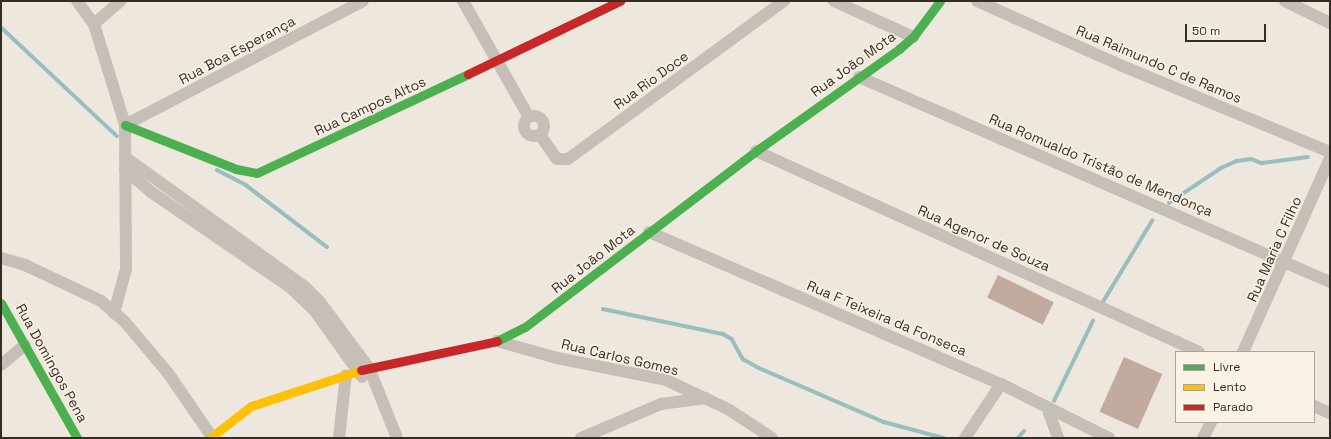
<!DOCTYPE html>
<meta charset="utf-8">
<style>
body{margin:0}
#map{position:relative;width:1331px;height:439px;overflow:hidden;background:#ede7de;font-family:"Space Grotesk",sans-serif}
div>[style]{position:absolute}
.stream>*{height:3.5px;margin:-1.75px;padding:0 1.75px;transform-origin:1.75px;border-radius:1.75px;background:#99bebf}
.building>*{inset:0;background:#c2ab9e;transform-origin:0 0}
.street>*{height:12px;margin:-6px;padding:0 6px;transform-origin:6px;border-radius:6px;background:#c6bfb7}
.street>.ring{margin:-6px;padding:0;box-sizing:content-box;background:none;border:12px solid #c6bfb7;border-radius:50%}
.fast>*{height:9px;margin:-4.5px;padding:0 4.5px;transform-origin:4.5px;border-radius:4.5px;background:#4caf50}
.slow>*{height:9px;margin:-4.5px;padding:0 4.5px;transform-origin:4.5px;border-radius:4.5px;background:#ffc107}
.jam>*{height:9px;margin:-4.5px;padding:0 4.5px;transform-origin:4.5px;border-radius:4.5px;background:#c62828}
span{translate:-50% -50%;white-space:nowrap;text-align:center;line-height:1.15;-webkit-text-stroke:3px #faf2e4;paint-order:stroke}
.street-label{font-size:14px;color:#362c26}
.frame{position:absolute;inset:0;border:2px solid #362c26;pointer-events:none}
.legend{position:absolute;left:1175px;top:351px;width:140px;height:72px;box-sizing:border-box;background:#faf2e4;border:1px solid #aca398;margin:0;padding:5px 7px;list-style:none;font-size:12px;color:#362c26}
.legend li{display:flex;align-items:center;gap:8px;height:20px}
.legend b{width:20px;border:1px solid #aca398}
.scale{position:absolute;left:1185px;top:24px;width:81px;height:18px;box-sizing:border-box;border:2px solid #362c26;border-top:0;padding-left:5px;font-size:12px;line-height:14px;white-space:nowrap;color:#362c26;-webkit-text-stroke:3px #faf2e4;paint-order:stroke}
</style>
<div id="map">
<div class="stream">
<div style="left:1px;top:27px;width:159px;rotate:43.2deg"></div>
<div style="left:217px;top:170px;width:33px;rotate:27deg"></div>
<div style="left:246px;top:185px;width:102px;rotate:37.4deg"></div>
<div style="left:1169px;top:203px;width:63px;rotate:-33.9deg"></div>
<div style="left:1221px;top:168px;width:17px;rotate:-24deg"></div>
<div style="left:1237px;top:161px;width:14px;rotate:-8deg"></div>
<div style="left:1251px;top:159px;width:12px;rotate:20deg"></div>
<div style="left:1262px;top:163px;width:46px;rotate:-7.4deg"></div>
<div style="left:1103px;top:302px;width:95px;rotate:-58.8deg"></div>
<div style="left:603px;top:309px;width:123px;rotate:11.8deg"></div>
<div style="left:723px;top:334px;width:10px;rotate:29deg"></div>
<div style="left:732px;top:339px;width:23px;rotate:61deg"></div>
<div style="left:743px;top:359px;width:18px;rotate:29deg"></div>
<div style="left:759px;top:368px;width:136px;rotate:23.4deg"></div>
<div style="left:884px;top:422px;width:62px;rotate:14.9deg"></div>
<div style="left:1054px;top:401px;width:89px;rotate:-64deg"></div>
<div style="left:1018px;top:438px;width:9px;rotate:-49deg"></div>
</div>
<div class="building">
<div style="left:998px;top:275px;width:62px;height:25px;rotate:26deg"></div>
<div style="left:1124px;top:357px;width:42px;height:60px;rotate:24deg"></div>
</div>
<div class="street">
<div style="left:77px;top:1px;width:29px;rotate:54deg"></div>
<div style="left:94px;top:24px;width:106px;rotate:72.9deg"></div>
<div style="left:125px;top:125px;width:144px;rotate:89.6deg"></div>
<div style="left:126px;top:269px;width:46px;rotate:105.3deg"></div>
<div style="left:463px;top:1px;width:133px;rotate:60.4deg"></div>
<div style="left:834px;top:1px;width:87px;rotate:24.5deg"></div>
<div style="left:977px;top:1px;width:157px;rotate:24.1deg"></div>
<div style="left:1120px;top:65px;width:227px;rotate:22.5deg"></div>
<div style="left:1285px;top:1px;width:50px;rotate:26.1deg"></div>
<div style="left:94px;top:24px;width:35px;rotate:-41deg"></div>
<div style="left:859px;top:77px;width:514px;rotate:23.52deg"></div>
<div class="ring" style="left:524px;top:116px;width:8px;height:8px"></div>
<div style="left:125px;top:125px;width:268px;rotate:-27.5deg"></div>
<div style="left:540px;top:135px;width:29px;rotate:55deg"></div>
<div style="left:557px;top:159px;width:11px"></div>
<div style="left:568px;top:159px;width:268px;rotate:-36.2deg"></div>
<div style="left:756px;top:151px;width:486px;rotate:24.4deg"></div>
<div style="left:125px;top:157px;width:221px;rotate:35.8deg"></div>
<div style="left:304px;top:286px;width:23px;rotate:45deg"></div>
<div style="left:320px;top:302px;width:82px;rotate:53.4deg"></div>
<div style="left:369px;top:368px;width:75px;rotate:68.2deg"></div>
<div style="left:125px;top:170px;width:34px;rotate:40deg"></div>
<div style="left:151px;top:192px;width:170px;rotate:34.4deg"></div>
<div style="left:291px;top:288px;width:33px;rotate:44deg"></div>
<div style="left:315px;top:311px;width:81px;rotate:54.5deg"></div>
<div style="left:649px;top:232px;width:383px;rotate:23.4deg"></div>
<div style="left:1001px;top:384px;width:121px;rotate:26.6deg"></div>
<div style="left:1px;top:258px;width:25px;rotate:16deg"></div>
<div style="left:25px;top:265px;width:84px;rotate:25.3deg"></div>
<div style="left:101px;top:301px;width:32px;rotate:41deg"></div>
<div style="left:125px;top:322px;width:67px;rotate:49.9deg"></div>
<div style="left:168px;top:373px;width:78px;rotate:55.5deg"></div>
<div style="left:497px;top:341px;width:62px;rotate:15.8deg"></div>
<div style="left:557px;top:358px;width:111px;rotate:11.4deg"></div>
<div style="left:666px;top:380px;width:68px;rotate:25.1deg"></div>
<div style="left:728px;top:409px;width:53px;rotate:33.4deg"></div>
<div style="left:1243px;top:352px;width:213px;rotate:-65.8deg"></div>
<div style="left:1px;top:365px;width:31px;rotate:-40deg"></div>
<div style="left:1314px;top:406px;width:17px;rotate:24deg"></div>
<div style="left:1048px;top:410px;width:30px;rotate:70deg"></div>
<div style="left:339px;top:438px;width:63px;rotate:-83.7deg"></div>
<div style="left:581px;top:438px;width:87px;rotate:-23deg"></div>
<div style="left:661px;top:404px;width:45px;rotate:-7.6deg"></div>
<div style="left:965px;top:438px;width:65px;rotate:-56.3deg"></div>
<div style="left:1203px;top:438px;width:18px;rotate:-63deg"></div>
</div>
<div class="fast">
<div style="left:125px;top:125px;width:119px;rotate:21.6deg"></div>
<div style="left:236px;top:169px;width:21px;rotate:11deg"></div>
<div style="left:257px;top:173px;width:233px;rotate:-25.1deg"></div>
<div style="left:1px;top:303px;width:155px;rotate:60.6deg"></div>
<div style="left:497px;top:341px;width:31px;rotate:-27deg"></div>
<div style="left:525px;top:327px;width:290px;rotate:-37.3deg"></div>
<div style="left:756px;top:151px;width:176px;rotate:-35.5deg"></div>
<div style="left:899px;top:49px;width:18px;rotate:-41deg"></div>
<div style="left:913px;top:37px;width:45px;rotate:-53.1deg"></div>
</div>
<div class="slow">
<div style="left:210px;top:438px;width:52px;rotate:-38deg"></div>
<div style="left:251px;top:406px;width:116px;rotate:-18.1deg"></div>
</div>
<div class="jam">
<div style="left:468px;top:74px;width:169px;rotate:-25.7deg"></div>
<div style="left:361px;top:370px;width:139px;rotate:-12deg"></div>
</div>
<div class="street-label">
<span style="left:237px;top:50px;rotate:-28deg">Rua Boa Esperança</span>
<span style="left:853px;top:64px;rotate:-36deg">Rua João Mota</span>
<span style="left:1159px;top:64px;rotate:23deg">Rua Raimundo C de Ramos</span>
<span style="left:651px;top:80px;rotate:-36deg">Rua Rio Doce</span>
<span style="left:370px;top:106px;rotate:-25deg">Rua Campos Altos</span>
<span style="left:1101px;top:165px;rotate:23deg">Rua Romualdo Tristão de Mendonça</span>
<span style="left:984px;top:238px;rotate:24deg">Rua Agenor de Souza</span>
<span style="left:1274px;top:249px;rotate:-66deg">Rua Maria C Filho</span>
<span style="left:593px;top:259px;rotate:-38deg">Rua João Mota</span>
<span style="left:887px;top:318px;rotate:23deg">Rua F Teixeira da Fonseca</span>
<span style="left:620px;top:357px;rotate:13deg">Rua Carlos Gomes</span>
<span style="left:52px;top:363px;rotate:61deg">Rua Domingos Pena</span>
</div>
<div class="frame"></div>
<ul class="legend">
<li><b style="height:5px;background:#4caf50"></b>Livre</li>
<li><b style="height:5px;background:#ffc107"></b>Lento</li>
<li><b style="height:5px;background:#c62828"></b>Parado</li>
</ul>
<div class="scale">50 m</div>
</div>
